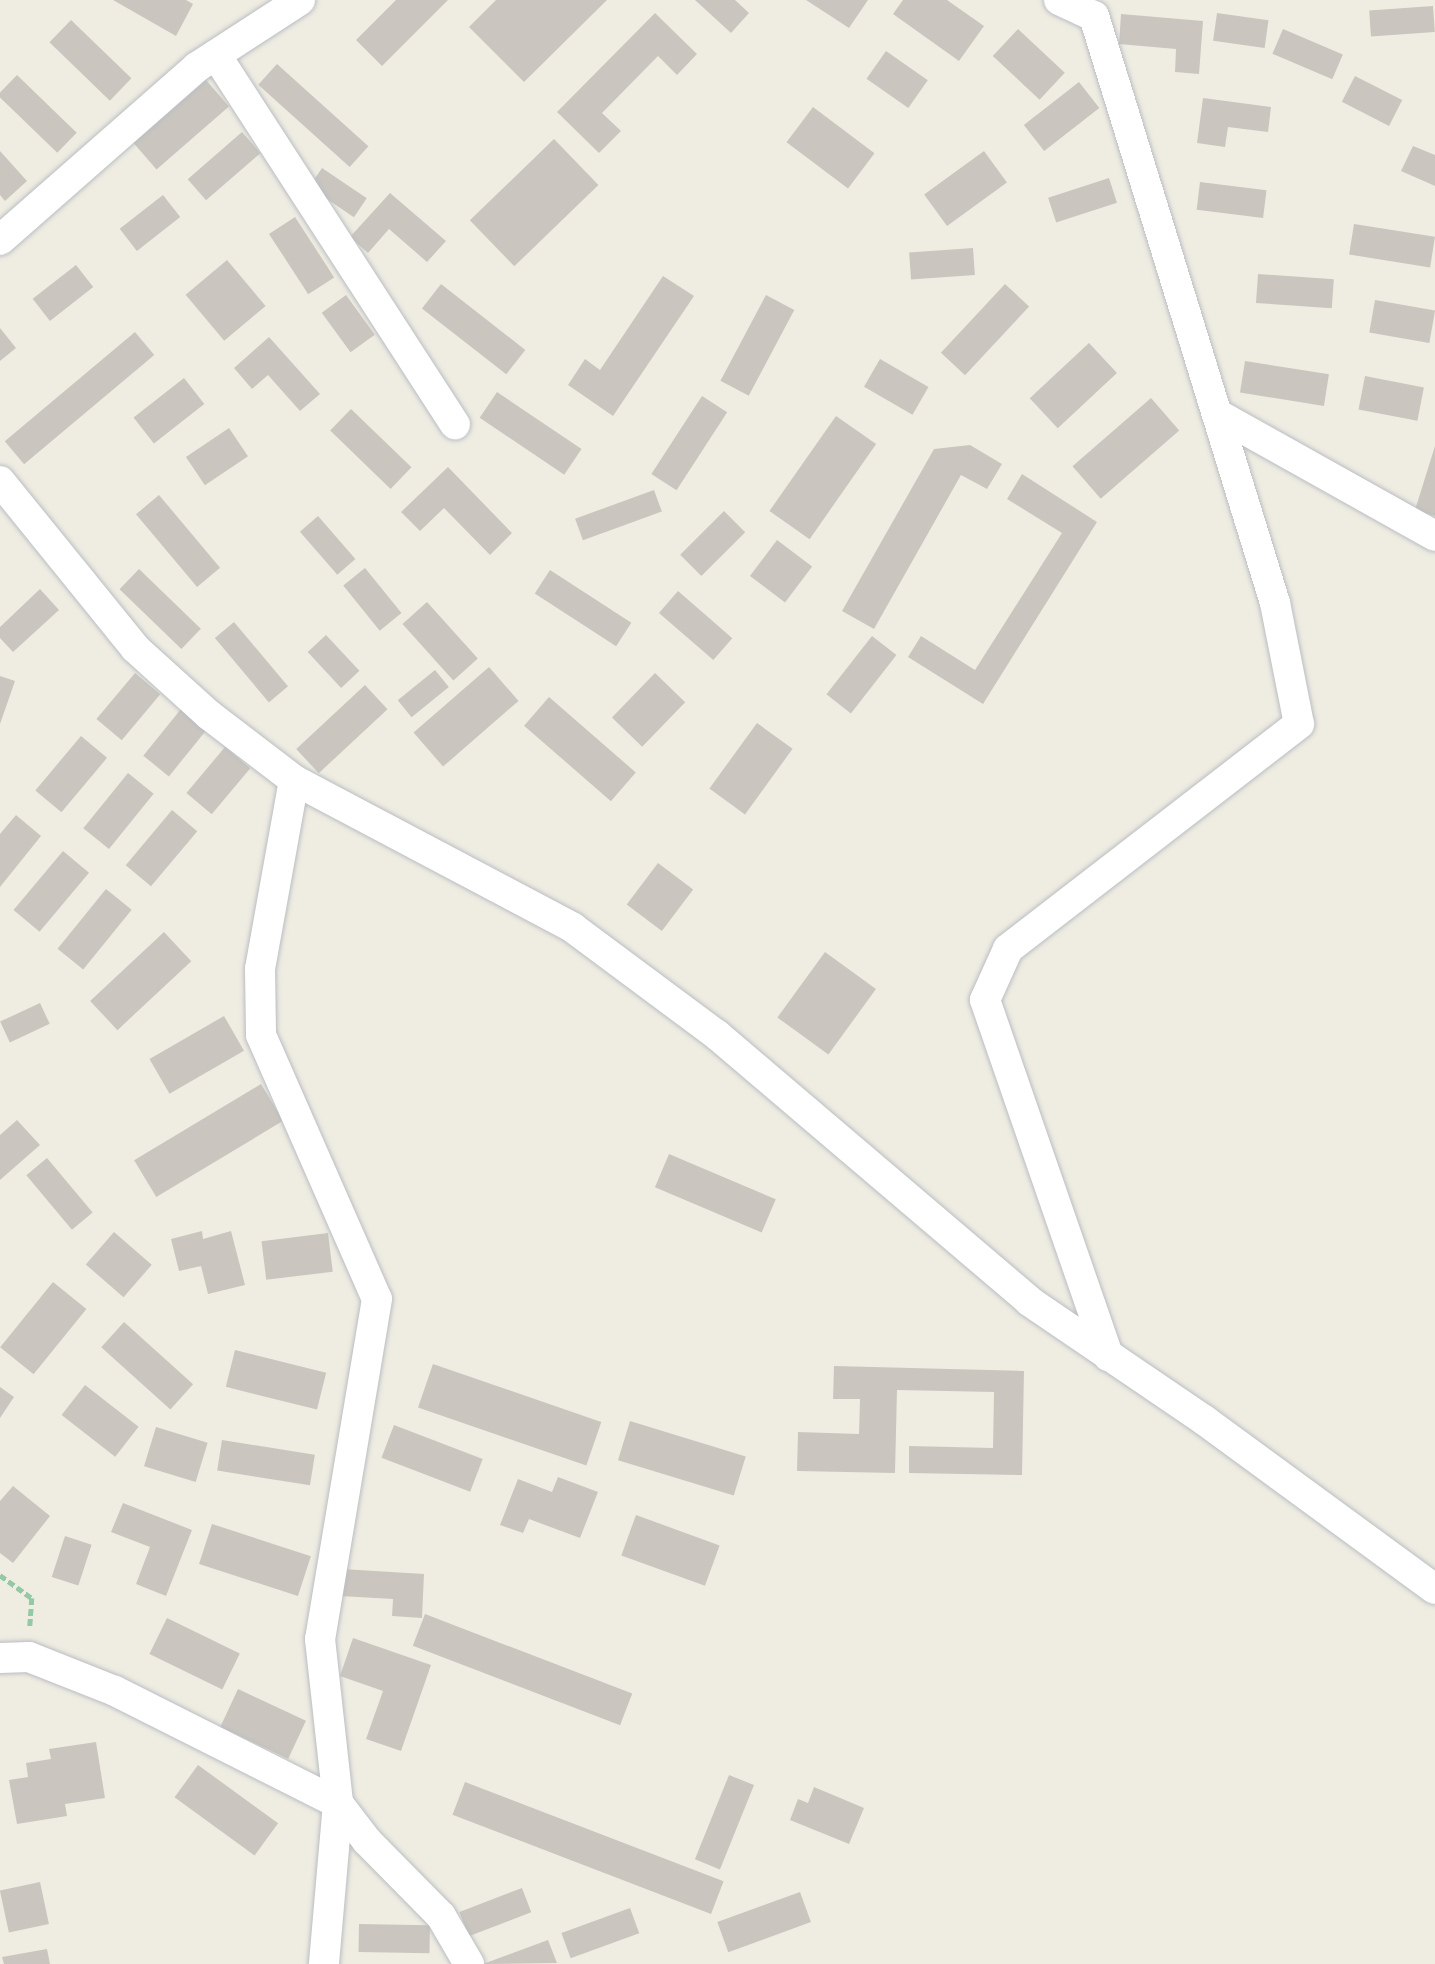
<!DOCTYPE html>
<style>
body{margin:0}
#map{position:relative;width:1435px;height:1964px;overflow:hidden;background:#efede2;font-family:"DM Sans",sans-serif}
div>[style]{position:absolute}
.building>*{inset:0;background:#cac6bf;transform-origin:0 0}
.path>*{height:4.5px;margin-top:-2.25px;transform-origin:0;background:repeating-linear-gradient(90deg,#93c9a4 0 7px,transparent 0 10.5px)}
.roads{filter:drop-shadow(0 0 2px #babdc3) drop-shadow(0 0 2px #babdc3)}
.street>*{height:30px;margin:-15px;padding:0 15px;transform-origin:15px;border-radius:15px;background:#fff}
span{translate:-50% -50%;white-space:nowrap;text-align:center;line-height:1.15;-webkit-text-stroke:6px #fff;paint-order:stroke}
</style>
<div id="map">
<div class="building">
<div style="clip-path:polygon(113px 0,186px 0,193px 4px,176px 36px)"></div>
<div style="clip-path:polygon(396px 0,448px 0,382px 66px,356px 40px)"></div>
<div style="clip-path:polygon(496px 0,607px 0,524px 82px,469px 27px)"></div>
<div style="clip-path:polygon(695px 0,735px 0,749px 13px,731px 33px)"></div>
<div style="clip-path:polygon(806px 0,868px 0,849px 28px)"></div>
<div style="clip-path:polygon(903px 0,947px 0,984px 26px,959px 61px,893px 14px)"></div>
<div style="left:1433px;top:6px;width:26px;height:64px;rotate:86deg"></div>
<div style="clip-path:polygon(655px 13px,697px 54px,677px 75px,658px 56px,602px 113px,621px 131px,599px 153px,557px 112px)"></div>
<div style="left:1217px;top:13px;width:52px;height:28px;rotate:8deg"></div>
<div style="clip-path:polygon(1121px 14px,1203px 21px,1199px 74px,1175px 72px,1176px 49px,1119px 44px)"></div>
<div style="left:71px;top:20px;width:84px;height:31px;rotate:44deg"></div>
<div style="left:1018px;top:29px;width:64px;height:37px;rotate:43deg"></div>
<div style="left:1283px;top:29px;width:65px;height:27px;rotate:23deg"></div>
<div style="left:886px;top:51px;width:51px;height:34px;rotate:35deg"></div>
<div style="left:277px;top:64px;width:123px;height:28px;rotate:42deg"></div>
<div style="left:17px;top:75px;width:83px;height:28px;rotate:44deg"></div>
<div style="left:1355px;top:76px;width:53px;height:29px;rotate:27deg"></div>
<div style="left:206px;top:80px;width:35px;height:96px;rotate:49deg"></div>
<div style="left:1079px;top:82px;width:33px;height:70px;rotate:52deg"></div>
<div style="clip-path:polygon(1203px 98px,1271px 107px,1268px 132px,1228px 127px,1225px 147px,1197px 143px)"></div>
<div style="left:813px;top:107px;width:77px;height:44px;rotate:37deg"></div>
<div style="left:242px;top:132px;width:28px;height:72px;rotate:49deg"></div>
<div style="left:554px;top:139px;width:64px;height:117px;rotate:46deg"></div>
<div style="clip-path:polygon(1413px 146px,1435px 155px,1435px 186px,1401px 171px)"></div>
<div style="clip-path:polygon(0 151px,27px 181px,5px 201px,0 195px)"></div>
<div style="left:984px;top:151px;width:39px;height:74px;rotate:54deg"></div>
<div style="left:322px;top:168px;width:54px;height:23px;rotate:34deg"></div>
<div style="left:1109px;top:178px;width:26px;height:64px;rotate:72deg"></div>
<div style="left:1200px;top:182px;width:67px;height:28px;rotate:7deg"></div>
<div style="clip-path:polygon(390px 193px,446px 241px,427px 262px,389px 229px,368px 253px,350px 237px)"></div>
<div style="left:163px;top:195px;width:28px;height:55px;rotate:52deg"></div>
<div style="left:295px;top:217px;width:72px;height:31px;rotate:57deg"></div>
<div style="left:1354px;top:224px;width:82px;height:31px;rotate:9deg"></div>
<div style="left:973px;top:248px;width:27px;height:64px;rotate:86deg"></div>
<div style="left:227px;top:260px;width:60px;height:54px;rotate:50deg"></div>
<div style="left:76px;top:265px;width:28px;height:55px;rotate:52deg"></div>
<div style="left:1258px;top:274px;width:76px;height:29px;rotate:4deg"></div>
<div style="clip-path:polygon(663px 276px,694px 296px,613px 416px,568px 385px,585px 359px,600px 370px)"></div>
<div style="left:441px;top:284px;width:107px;height:31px;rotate:38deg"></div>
<div style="left:1005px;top:284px;width:33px;height:94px;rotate:43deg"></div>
<div style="left:346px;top:295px;width:49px;height:30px;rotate:54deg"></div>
<div style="left:766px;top:295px;width:32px;height:97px;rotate:28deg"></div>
<div style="left:1375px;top:300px;width:61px;height:33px;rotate:10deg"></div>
<div style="clip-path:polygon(0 328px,16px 348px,0 361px)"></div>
<div style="left:135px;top:332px;width:30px;height:170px;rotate:50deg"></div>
<div style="clip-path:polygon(269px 337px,320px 394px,300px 411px,268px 375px,252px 389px,234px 368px)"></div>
<div style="left:1089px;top:343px;width:41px;height:81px;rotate:47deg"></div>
<div style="left:880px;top:359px;width:56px;height:32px;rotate:30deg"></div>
<div style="left:1245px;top:361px;width:85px;height:32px;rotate:9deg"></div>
<div style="left:1365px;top:376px;width:60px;height:34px;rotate:11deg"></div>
<div style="left:184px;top:378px;width:33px;height:64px;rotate:52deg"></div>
<div style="left:497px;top:392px;width:102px;height:31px;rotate:34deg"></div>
<div style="left:702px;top:396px;width:30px;height:93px;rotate:33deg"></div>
<div style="left:1151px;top:398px;width:43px;height:104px;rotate:49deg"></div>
<div style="left:351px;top:409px;width:84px;height:30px;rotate:44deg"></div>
<div style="left:836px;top:416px;width:49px;height:116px;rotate:35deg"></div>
<div style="left:229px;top:428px;width:34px;height:52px;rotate:56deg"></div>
<div style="clip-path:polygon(970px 445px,1002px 464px,987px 489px,961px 475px,874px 629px,842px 611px,934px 449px)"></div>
<div style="clip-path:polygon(1435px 446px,1435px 516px,1415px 510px)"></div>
<div style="clip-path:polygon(448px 467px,512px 533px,490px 555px,444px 508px,420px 531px,401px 512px)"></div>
<div style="clip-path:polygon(1022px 474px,1097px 522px,983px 704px,908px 657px,921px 636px,975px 670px,1062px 533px,1007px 499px)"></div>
<div style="left:654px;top:490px;width:23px;height:84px;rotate:70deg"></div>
<div style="left:159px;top:495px;width:95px;height:30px;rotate:50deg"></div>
<div style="left:724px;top:511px;width:30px;height:62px;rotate:45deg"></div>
<div style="left:318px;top:516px;width:57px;height:24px;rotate:49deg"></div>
<div style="left:777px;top:540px;width:44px;height:45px;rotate:37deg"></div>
<div style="left:365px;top:568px;width:58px;height:28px;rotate:51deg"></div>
<div style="left:139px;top:569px;width:86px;height:28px;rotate:44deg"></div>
<div style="left:550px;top:570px;width:97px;height:28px;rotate:33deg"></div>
<div style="clip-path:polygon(40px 589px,59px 610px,13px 652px,0 638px,0 627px)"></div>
<div style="left:678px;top:591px;width:72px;height:29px;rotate:41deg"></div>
<div style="left:427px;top:602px;width:76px;height:33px;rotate:48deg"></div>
<div style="left:234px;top:622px;width:84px;height:25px;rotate:50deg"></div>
<div style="left:326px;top:635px;width:49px;height:25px;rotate:47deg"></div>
<div style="left:872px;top:636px;width:31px;height:74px;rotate:38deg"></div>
<div style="left:489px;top:667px;width:45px;height:100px;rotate:49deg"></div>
<div style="left:435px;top:670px;width:22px;height:48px;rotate:51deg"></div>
<div style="left:135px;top:673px;width:33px;height:60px;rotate:40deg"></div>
<div style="left:655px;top:673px;width:42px;height:62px;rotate:44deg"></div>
<div style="clip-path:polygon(0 676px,15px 681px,0 724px)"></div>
<div style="left:365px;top:685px;width:33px;height:94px;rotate:47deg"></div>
<div style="left:549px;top:697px;width:115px;height:38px;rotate:41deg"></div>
<div style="left:181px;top:709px;width:33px;height:60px;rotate:39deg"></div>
<div style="left:757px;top:723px;width:44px;height:81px;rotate:36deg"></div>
<div style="left:81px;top:736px;width:34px;height:71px;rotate:40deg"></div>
<div style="left:225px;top:747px;width:33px;height:60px;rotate:40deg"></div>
<div style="left:128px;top:773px;width:33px;height:71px;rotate:39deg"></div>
<div style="left:172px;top:810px;width:33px;height:72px;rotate:40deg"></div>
<div style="clip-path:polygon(16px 815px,41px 836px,0 887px,0 834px)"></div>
<div style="left:63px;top:851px;width:34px;height:77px;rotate:40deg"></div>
<div style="left:658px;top:863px;width:44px;height:52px;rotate:37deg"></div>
<div style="left:106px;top:889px;width:33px;height:77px;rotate:39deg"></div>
<div style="left:164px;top:932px;width:40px;height:101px;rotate:47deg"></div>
<div style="left:825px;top:952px;width:63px;height:81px;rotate:36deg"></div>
<div style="left:40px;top:1003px;width:23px;height:44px;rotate:65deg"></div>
<div style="left:224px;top:1016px;width:40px;height:86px;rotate:60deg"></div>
<div style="left:261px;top:1084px;width:43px;height:148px;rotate:59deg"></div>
<div style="clip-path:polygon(17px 1120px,40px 1145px,0 1180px,0 1135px)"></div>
<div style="left:669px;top:1154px;width:116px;height:36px;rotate:23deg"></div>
<div style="left:47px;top:1158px;width:71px;height:27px;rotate:50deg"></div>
<div style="clip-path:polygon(202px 1231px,203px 1239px,231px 1231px,245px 1285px,208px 1294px,201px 1266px,179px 1271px,171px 1239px)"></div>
<div style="left:114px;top:1232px;width:50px;height:43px;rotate:41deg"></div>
<div style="left:328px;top:1233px;width:39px;height:67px;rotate:83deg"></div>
<div style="left:53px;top:1282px;width:43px;height:84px;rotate:39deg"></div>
<div style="left:124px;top:1322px;width:93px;height:34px;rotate:42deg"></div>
<div style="left:235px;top:1350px;width:94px;height:38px;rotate:14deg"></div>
<div style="left:433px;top:1364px;width:178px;height:46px;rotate:19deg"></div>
<div style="clip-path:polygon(834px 1366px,1024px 1371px,1022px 1475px,909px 1473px,909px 1446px,993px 1448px,994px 1392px,897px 1390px,895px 1473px,797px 1471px,798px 1432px,859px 1434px,860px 1399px,833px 1399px)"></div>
<div style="left:85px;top:1385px;width:68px;height:38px;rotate:38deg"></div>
<div style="clip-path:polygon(0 1387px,14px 1397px,0 1418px)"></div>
<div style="left:630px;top:1421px;width:121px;height:41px;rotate:17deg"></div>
<div style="left:394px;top:1425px;width:95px;height:35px;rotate:21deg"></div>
<div style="left:156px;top:1427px;width:54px;height:41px;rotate:17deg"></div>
<div style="left:222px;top:1440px;width:94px;height:31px;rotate:9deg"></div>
<div style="clip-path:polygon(558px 1477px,598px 1492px,580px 1538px,529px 1519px,523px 1533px,500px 1525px,518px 1479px,552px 1492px)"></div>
<div style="clip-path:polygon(13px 1486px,50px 1516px,13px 1563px,0 1553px,0 1501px)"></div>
<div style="clip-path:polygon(123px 1503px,192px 1530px,166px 1596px,136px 1584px,150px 1547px,111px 1532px)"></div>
<div style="left:636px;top:1515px;width:89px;height:43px;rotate:20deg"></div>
<div style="left:212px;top:1524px;width:104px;height:42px;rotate:18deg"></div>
<div style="left:65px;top:1536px;width:28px;height:43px;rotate:18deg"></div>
<div style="clip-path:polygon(342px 1569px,424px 1574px,422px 1618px,392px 1616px,393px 1599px,340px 1596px)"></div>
<div style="left:425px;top:1614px;width:222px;height:34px;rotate:21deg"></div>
<div style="left:167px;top:1618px;width:81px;height:40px;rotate:26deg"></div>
<div style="clip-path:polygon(353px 1638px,431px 1665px,401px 1751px,366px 1739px,383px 1691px,340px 1676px)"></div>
<div style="left:238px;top:1689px;width:75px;height:42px;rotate:25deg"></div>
<div style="clip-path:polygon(96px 1742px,105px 1798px,65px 1804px,67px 1816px,17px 1824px,9px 1780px,28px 1777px,26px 1763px,51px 1759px,49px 1749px)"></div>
<div style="left:198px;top:1765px;width:99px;height:40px;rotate:36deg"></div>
<div style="left:729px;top:1775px;width:27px;height:91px;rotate:22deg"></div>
<div style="left:465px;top:1782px;width:277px;height:35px;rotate:21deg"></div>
<div style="clip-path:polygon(814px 1787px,864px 1808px,849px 1844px,790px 1820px,798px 1799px,808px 1803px)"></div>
<div style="left:40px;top:1882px;width:43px;height:41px;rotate:78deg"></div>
<div style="left:522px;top:1888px;width:26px;height:67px;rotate:69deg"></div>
<div style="left:800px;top:1892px;width:32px;height:88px;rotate:70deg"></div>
<div style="left:630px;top:1908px;width:27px;height:73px;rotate:70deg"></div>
<div style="left:359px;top:1924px;width:71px;height:28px;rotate:1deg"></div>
<div style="clip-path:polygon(548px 1940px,557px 1963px,483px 1964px)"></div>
<div style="clip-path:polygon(47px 1949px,50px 1964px,4px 1964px,2px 1957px)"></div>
</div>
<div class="path">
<div style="left:0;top:1575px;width:39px;rotate:36deg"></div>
<div style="left:32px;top:1598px;width:30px;rotate:94deg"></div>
</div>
<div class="roads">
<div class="street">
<div style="left:1059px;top:0;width:38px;rotate:25deg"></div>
<div style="left:1094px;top:16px;width:614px;rotate:72.86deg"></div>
<div style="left:1275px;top:603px;width:123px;rotate:78.8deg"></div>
<div style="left:1299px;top:724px;width:368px;rotate:142.3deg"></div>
<div style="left:1008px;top:949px;width:56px;rotate:114.3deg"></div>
<div style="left:985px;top:1000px;width:377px;rotate:70.9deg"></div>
<div style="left:216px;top:55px;width:440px;rotate:57.1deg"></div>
<div style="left:0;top:240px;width:262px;rotate:-41.3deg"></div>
<div style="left:197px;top:67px;width:123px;rotate:-33deg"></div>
<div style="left:1217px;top:414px;width:250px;rotate:29.2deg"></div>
<div style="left:0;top:481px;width:215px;rotate:51deg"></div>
<div style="left:135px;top:648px;width:100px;rotate:42.2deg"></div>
<div style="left:209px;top:715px;width:107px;rotate:37.4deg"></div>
<div style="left:294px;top:780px;width:316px;rotate:27.9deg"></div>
<div style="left:573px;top:928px;width:179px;rotate:36.6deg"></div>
<div style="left:717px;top:1035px;width:410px;rotate:40.4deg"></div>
<div style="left:1029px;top:1301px;width:212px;rotate:34.2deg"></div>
<div style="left:1204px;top:1420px;width:286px;rotate:36.2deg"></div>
<div style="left:294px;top:780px;width:192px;rotate:100.2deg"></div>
<div style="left:260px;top:969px;width:66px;rotate:89.1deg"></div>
<div style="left:261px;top:1035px;width:288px;rotate:66.3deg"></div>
<div style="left:377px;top:1299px;width:345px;rotate:99.5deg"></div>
<div style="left:320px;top:1639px;width:165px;rotate:83.7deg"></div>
<div style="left:338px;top:1803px;width:162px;rotate:95deg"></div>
<div style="left:0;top:1658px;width:29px;rotate:-2deg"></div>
<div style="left:29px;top:1657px;width:92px;rotate:21.6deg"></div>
<div style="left:115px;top:1691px;width:250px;rotate:26.7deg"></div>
<div style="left:338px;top:1803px;width:48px;rotate:52.7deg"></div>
<div style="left:367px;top:1841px;width:105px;rotate:45.4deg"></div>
<div style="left:441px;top:1916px;width:56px;rotate:59.7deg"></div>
</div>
</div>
</div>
